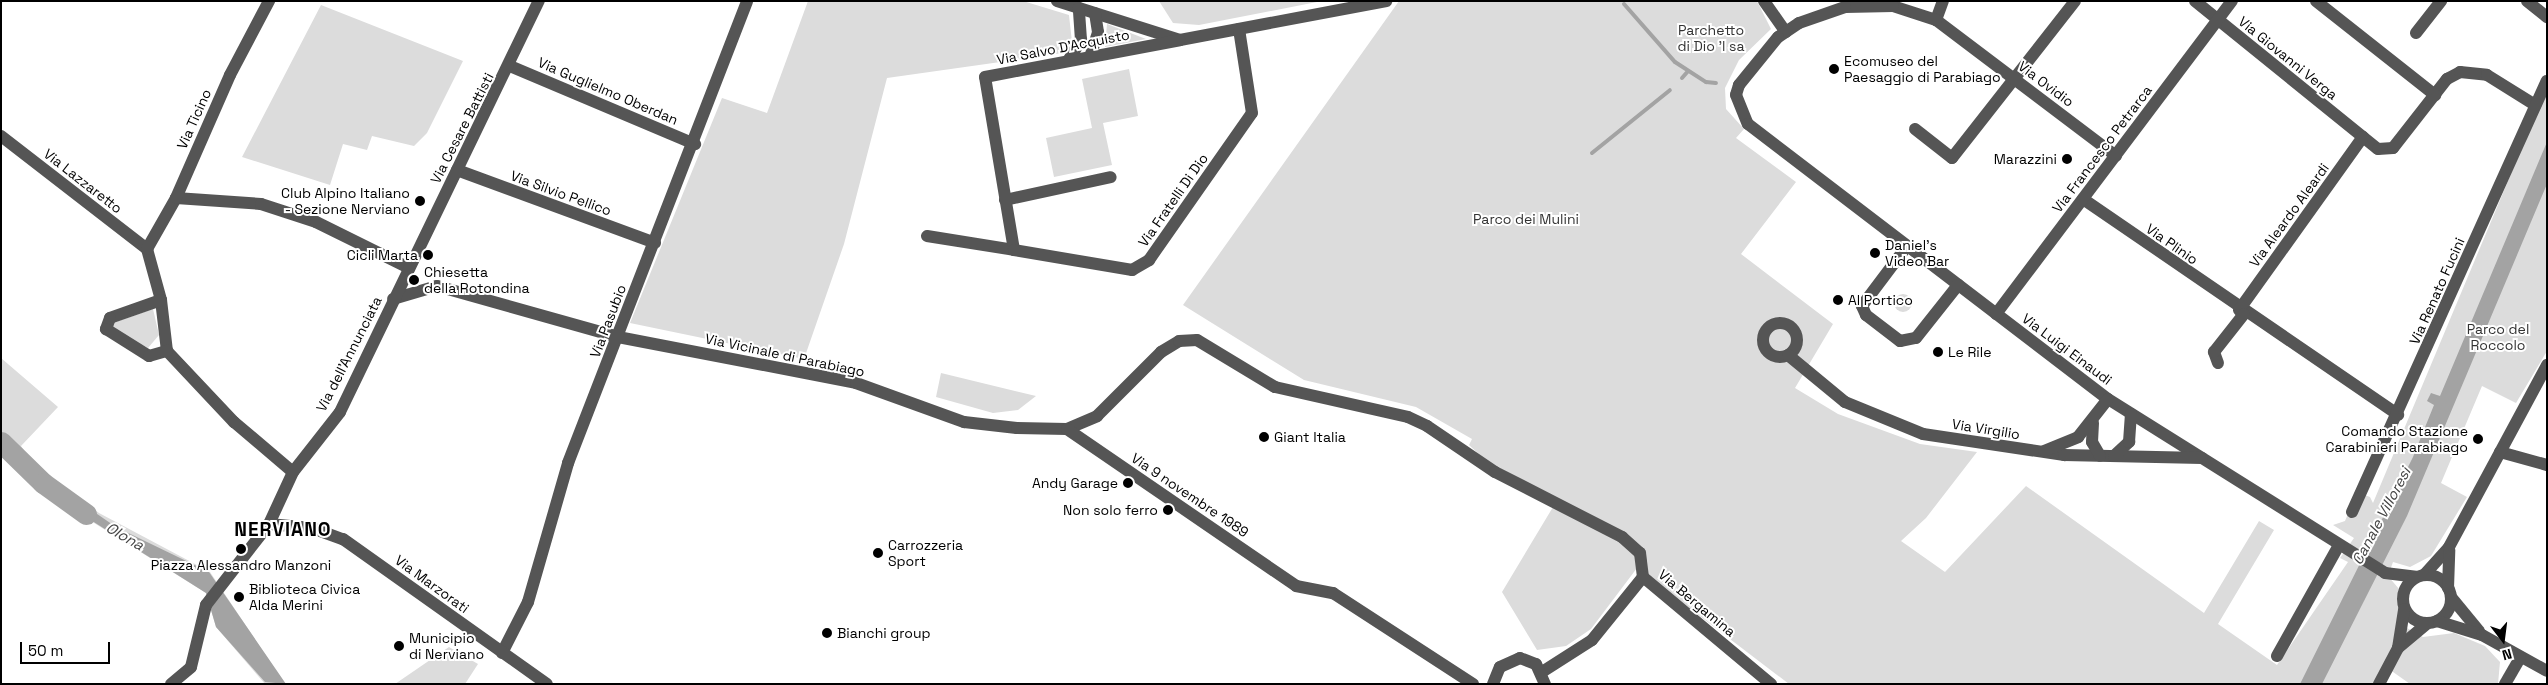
<!DOCTYPE html>
<style>
body{margin:0}
#map{position:relative;width:2548px;height:685px;overflow:hidden;background:#fff;font-family:"Space Grotesk",sans-serif}
div>[style]{position:absolute}
.green>*{inset:0;background:#dcdcdc}
.round{border-radius:50%}
.water>*{inset:0;background:#a3a3a3}
.stream>*{height:4px;margin:-2px;padding:0 2px;transform-origin:2px;border-radius:2px;background:#a3a3a3}
.river>*{height:21px;margin:-10.5px;padding:0 10.5px;transform-origin:10.5px;border-radius:10.5px;background:#a3a3a3}
.minor>*{height:12px;margin:-6px;padding:0 6px;transform-origin:6px;border-radius:6px;background:#555}
.minor>.ring{margin:-6px;padding:0;box-sizing:content-box;background:none;border:12px solid #555;border-radius:50%}
.dots>*{width:14px;height:14px;translate:-50% -50%;box-sizing:border-box;border:2px solid #fff;border-radius:50%}
span{translate:-50% -50%;white-space:nowrap;text-align:center;line-height:1.15;-webkit-text-stroke:4px #fff;paint-order:stroke}
.park-label{font-size:14px;color:#333}
.street-label{font-size:14px;color:#000}
.poi-label{font-size:14px;color:#000}
.left{translate:0 -50%;text-align:left}
.right{translate:-100% -50%;text-align:right}
.water-label{font-size:15px;color:#444;font-style:italic}
.district-label{font-size:19px;color:#000;font-weight:700;letter-spacing:1px}
.frame{position:absolute;inset:0;border:2px solid #000;pointer-events:none}
.north{position:absolute;left:2478px;top:615px;width:50px;height:50px;-webkit-text-stroke:4px #fff;paint-order:stroke;rotate:165deg;font-size:14px;font-weight:700;line-height:20px;text-align:center;color:#000}
.north::after{content:'';display:block;margin:auto;width:18px;height:22px;background:#000;clip-path:polygon(50% 0,100% 100%,50% 72%,0 100%)}
.scale{position:absolute;left:20px;top:642px;width:90px;height:22px;box-sizing:border-box;border:2px solid #000;border-top:0;padding-left:6px;font-size:15px;line-height:18px;white-space:nowrap;color:#000;-webkit-text-stroke:4px #fff;paint-order:stroke}
</style>
<div id="map">
<div class="green">
<div style="clip-path:polygon(808px 1px,1023px 1px,1069px 15px,1072px 42px,1063px 53px,887px 78px,844px 244px,804px 359px,630px 323px,722px 98px,767px 113px)"></div>
<div style="clip-path:polygon(1159px 1px,1322px 1px,1199px 25px,1173px 23px)"></div>
<div style="clip-path:polygon(1399px 1px,1757px 1px,1771px 29px,1739px 60px,1725px 88px,1726px 109px,1744px 129px,1736px 138px,1796px 182px,1741px 254px,1833px 324px,1795px 388px,1838px 414px,1920px 444px,1977px 452px,1926px 518px,1901px 541px,1945px 572px,2026px 486px,2204px 613px,2259px 521px,2274px 530px,2218px 624px,2277px 665px,2348px 562px,2340px 558px,2354px 538px,2333px 525px,2345px 521px,2357px 492px,2370px 497px,2373px 503px,2547px 88px,2547px 351px,2516px 403px,2482px 386px,2441px 483px,2467px 497px,2431px 556px,2410px 567px,2393px 562px,2388px 576px,2405px 596px,2407px 628px,2423px 637px,2454px 633px,2485px 646px,2500px 662px,2498px 684px,2410px 684px,2386px 667px,2376px 684px,1789px 684px,1637px 568px,1591px 629px,1566px 646px,1537px 650px,1502px 592px,1556px 502px,1483px 458px,1469px 445px,1472px 439px,1416px 407px,1304px 380px,1183px 305px)"></div>
<div style="clip-path:polygon(321px 5px,463px 61px,427px 133px,414px 146px,372px 136px,367px 150px,343px 144px,330px 185px,242px 157px)"></div>
<div style="clip-path:polygon(1107px 24px,1146px 39px,1105px 47px)"></div>
<div style="clip-path:polygon(1129px 69px,1138px 116px,1103px 123px,1112px 165px,1054px 177px,1046px 138px,1092px 128px,1082px 79px)"></div>
<div class="round" style="left:1894px;top:294px;width:18px;height:18px"></div>
<div style="clip-path:polygon(153px 309px,159px 335px,148px 348px,112px 329px,113px 323px)"></div>
<div style="clip-path:polygon(1px 358px,58px 407px,21px 446px,35px 467px,99px 513px,210px 572px,285px 684px,265px 684px,216px 627px,206px 593px,51px 496px,1px 453px)"></div>
<div style="clip-path:polygon(941px 373px,1036px 396px,1018px 410px,993px 413px,936px 397px)"></div>
<div style="clip-path:polygon(449px 647px,478px 664px,465px 684px,395px 684px)"></div>
</div>
<div class="water">
<div style="clip-path:polygon(2547px 142px,2547px 184px,2407px 516px,2322px 684px,2300px 684px,2413px 457px,2434px 405px,2427px 401px,2431px 393px,2440px 396px)"></div>
<div style="clip-path:polygon(1px 435px,58px 487px,116px 527px,209px 572px,286px 684px,265px 682px,216px 627px,206px 593px,89px 519px,12px 455px,1px 452px)"></div>
</div>
<div class="stream">
<div style="left:1624px;top:4px;width:77px;rotate:48.7deg"></div>
<div style="left:1675px;top:62px;width:37px;rotate:33deg"></div>
<div style="left:1706px;top:82px;width:10px;rotate:6deg"></div>
<div style="left:1682px;top:78px;width:9px;rotate:-49deg"></div>
<div style="left:1592px;top:153px;width:100px;rotate:-38.9deg"></div>
</div>
<div class="river">
<div style="left:1px;top:442px;width:59px;rotate:44.3deg"></div>
<div style="left:43px;top:483px;width:53px;rotate:35.8deg"></div>
</div>
<div class="minor">
<div style="left:1057px;top:1px;width:129px;rotate:17.6deg"></div>
<div style="left:1180px;top:40px;width:210px;rotate:-10.7deg"></div>
<div style="left:1764px;top:1px;width:38px;rotate:55deg"></div>
<div style="left:2195px;top:1px;width:235px;rotate:39deg"></div>
<div style="left:2378px;top:149px;width:15px;rotate:-4deg"></div>
<div style="left:2393px;top:148px;width:88px;rotate:-52deg"></div>
<div style="left:2447px;top:79px;width:15px;rotate:-28deg"></div>
<div style="left:2460px;top:72px;width:27px;rotate:6deg"></div>
<div style="left:2487px;top:75px;width:57px;rotate:32deg"></div>
<div style="left:2316px;top:1px;width:152px;rotate:38.3deg"></div>
<div style="left:2527px;top:1px;width:26px;rotate:39deg"></div>
<div style="left:1936px;top:20px;width:20px;rotate:-70deg"></div>
<div style="left:2416px;top:33px;width:41px;rotate:-52deg"></div>
<div style="left:1090px;top:57px;width:26px;rotate:-72deg"></div>
<div style="left:1098px;top:32px;width:19px;rotate:-99deg"></div>
<div style="left:1068px;top:61px;width:25px;rotate:-58deg"></div>
<div style="left:1081px;top:40px;width:32px;rotate:-94deg"></div>
<div style="left:510px;top:66px;width:201px;rotate:22.9deg"></div>
<div style="left:1915px;top:129px;width:47px;rotate:38.1deg"></div>
<div style="left:1952px;top:158px;width:199px;rotate:-51.9deg"></div>
<div style="left:1px;top:136px;width:185px;rotate:37.7deg"></div>
<div style="left:2116px;top:156px;width:226px;rotate:-142.9deg"></div>
<div style="left:1936px;top:20px;width:45px;rotate:-162deg"></div>
<div style="left:1893px;top:6px;width:48px;rotate:178.8deg"></div>
<div style="left:1845px;top:7px;width:49px;rotate:160.8deg"></div>
<div style="left:1799px;top:23px;width:25px;rotate:146deg"></div>
<div style="left:1778px;top:37px;width:62px;rotate:129.1deg"></div>
<div style="left:1739px;top:85px;width:10px;rotate:107deg"></div>
<div style="left:1736px;top:95px;width:31px;rotate:68deg"></div>
<div style="left:1748px;top:124px;width:453px;rotate:37.4deg"></div>
<div style="left:2108px;top:399px;width:327px;rotate:32.1deg"></div>
<div style="left:2385px;top:573px;width:31px;rotate:7deg"></div>
<div style="left:457px;top:170px;width:211px;rotate:20.2deg"></div>
<div style="left:176px;top:198px;width:85px;rotate:4deg"></div>
<div style="left:261px;top:204px;width:58px;rotate:18.1deg"></div>
<div style="left:316px;top:222px;width:104px;rotate:26.3deg"></div>
<div style="left:2083px;top:199px;width:382px;rotate:34.4deg"></div>
<div style="left:1005px;top:200px;width:108px;rotate:-12.2deg"></div>
<div style="left:927px;top:236px;width:88px;rotate:9.1deg"></div>
<div style="left:1014px;top:250px;width:175px;rotate:-99.5deg"></div>
<div style="left:985px;top:77px;width:198px;rotate:-10.7deg"></div>
<div style="left:1907px;top:246px;width:75px;rotate:126.9deg"></div>
<div style="left:1862px;top:306px;width:10px;rotate:66deg"></div>
<div style="left:1866px;top:315px;width:43px;rotate:37.4deg"></div>
<div style="left:1900px;top:341px;width:16px;rotate:-11deg"></div>
<div style="left:1916px;top:338px;width:68px;rotate:-51.6deg"></div>
<div style="left:147px;top:249px;width:53px;rotate:74.6deg"></div>
<div style="left:161px;top:300px;width:51px;rotate:83.3deg"></div>
<div style="left:167px;top:351px;width:98px;rotate:46.7deg"></div>
<div style="left:234px;top:422px;width:77px;rotate:40.3deg"></div>
<div style="left:147px;top:249px;width:59px;rotate:-60.4deg"></div>
<div style="left:176px;top:198px;width:134px;rotate:-66.3deg"></div>
<div style="left:230px;top:75px;width:84px;rotate:-62.2deg"></div>
<div style="left:1014px;top:250px;width:120px;rotate:9.6deg"></div>
<div style="left:1132px;top:270px;width:20px;rotate:-30deg"></div>
<div style="left:1149px;top:260px;width:179px;rotate:-55deg"></div>
<div style="left:1252px;top:113px;width:85px;rotate:-98.8deg"></div>
<div style="left:393px;top:299px;width:46px;rotate:-16.5deg"></div>
<div style="left:437px;top:286px;width:188px;rotate:15.7deg"></div>
<div style="left:618px;top:337px;width:242px;rotate:10.9deg"></div>
<div style="left:856px;top:383px;width:115px;rotate:19.9deg"></div>
<div style="left:964px;top:422px;width:53px;rotate:6.5deg"></div>
<div style="left:1017px;top:428px;width:50px;rotate:1.1deg"></div>
<div style="left:1067px;top:429px;width:33px;rotate:-23deg"></div>
<div style="left:1097px;top:416px;width:91px;rotate:-45deg"></div>
<div style="left:1161px;top:352px;width:21px;rotate:-31deg"></div>
<div style="left:1179px;top:341px;width:18px;rotate:-3deg"></div>
<div style="left:1197px;top:340px;width:91px;rotate:31.1deg"></div>
<div style="left:1275px;top:387px;width:136px;rotate:12.7deg"></div>
<div style="left:1408px;top:417px;width:21px;rotate:25deg"></div>
<div style="left:1427px;top:426px;width:82px;rotate:34.1deg"></div>
<div style="left:1495px;top:472px;width:143px;rotate:27.1deg"></div>
<div style="left:1622px;top:537px;width:24px;rotate:42deg"></div>
<div style="left:1640px;top:553px;width:24px;rotate:83deg"></div>
<div style="left:161px;top:300px;width:54px;rotate:160.6deg"></div>
<div style="left:110px;top:318px;width:12px;rotate:110deg"></div>
<div style="left:106px;top:329px;width:51px;rotate:32.1deg"></div>
<div style="left:149px;top:356px;width:19px;rotate:-16deg"></div>
<div style="left:2239px;top:310px;width:213px;rotate:-54.4deg"></div>
<div style="left:1996px;top:314px;width:392px;rotate:-53deg"></div>
<div class="ring" style="left:1763px;top:323px;width:22px;height:22px"></div>
<div style="left:1788px;top:355px;width:74px;rotate:39.5deg"></div>
<div style="left:1845px;top:402px;width:84px;rotate:22.3deg"></div>
<div style="left:1923px;top:434px;width:143px;rotate:8.5deg"></div>
<div style="left:2064px;top:455px;width:138px;rotate:1.2deg"></div>
<div style="left:2218px;top:363px;width:12px;rotate:-110deg"></div>
<div style="left:2214px;top:352px;width:48px;rotate:-51.7deg"></div>
<div style="left:2093px;top:423px;width:19px;rotate:93deg"></div>
<div style="left:2092px;top:442px;width:16px;rotate:60deg"></div>
<div style="left:1067px;top:429px;width:278px;rotate:34.4deg"></div>
<div style="left:1296px;top:586px;width:38px;rotate:11deg"></div>
<div style="left:1333px;top:593px;width:167px;rotate:33deg"></div>
<div style="left:2044px;top:451px;width:37px;rotate:-22deg"></div>
<div style="left:2078px;top:437px;width:48px;rotate:-51.7deg"></div>
<div style="left:2500px;top:452px;width:49px;rotate:15.5deg"></div>
<div style="left:2114px;top:456px;width:21px;rotate:-43deg"></div>
<div style="left:2129px;top:442px;width:28px;rotate:-86deg"></div>
<div style="left:2352px;top:512px;width:473px;rotate:-65.7deg"></div>
<div style="left:269px;top:524px;width:57px;rotate:-65.2deg"></div>
<div style="left:293px;top:472px;width:76px;rotate:-51.9deg"></div>
<div style="left:340px;top:412px;width:457px;rotate:-64.2deg"></div>
<div style="left:2425px;top:574px;width:36px;rotate:-48deg"></div>
<div style="left:2449px;top:547px;width:207px;rotate:-61.7deg"></div>
<div class="ring" style="left:2403px;top:575px;width:36px;height:36px"></div>
<div style="left:2448px;top:588px;width:38px;rotate:-88deg"></div>
<div style="left:2451px;top:597px;width:44px;rotate:50.5deg"></div>
<div style="left:2437px;top:621px;width:47px;rotate:17.3deg"></div>
<div style="left:2482px;top:635px;width:74px;rotate:29deg"></div>
<div style="left:2398px;top:648px;width:39px;rotate:-40deg"></div>
<div style="left:502px;top:653px;width:57px;rotate:-63deg"></div>
<div style="left:528px;top:602px;width:145px;rotate:-73.9deg"></div>
<div style="left:568px;top:463px;width:495px;rotate:-68.8deg"></div>
<div style="left:2277px;top:656px;width:127px;rotate:-60.8deg"></div>
<div style="left:1542px;top:672px;width:59px;rotate:-32.6deg"></div>
<div style="left:1592px;top:640px;width:81px;rotate:-51deg"></div>
<div style="left:1643px;top:577px;width:167px;rotate:39.9deg"></div>
<div style="left:171px;top:684px;width:26px;rotate:-40deg"></div>
<div style="left:191px;top:667px;width:64px;rotate:-76.4deg"></div>
<div style="left:206px;top:605px;width:103px;rotate:-52.1deg"></div>
<div style="left:269px;top:524px;width:43px;rotate:5.3deg"></div>
<div style="left:312px;top:528px;width:33px;rotate:20deg"></div>
<div style="left:343px;top:539px;width:250px;rotate:35.4deg"></div>
<div style="left:1493px;top:684px;width:18px;rotate:-68deg"></div>
<div style="left:1500px;top:667px;width:22px;rotate:-24deg"></div>
<div style="left:1520px;top:658px;width:17px;rotate:21deg"></div>
<div style="left:1536px;top:664px;width:22px;rotate:66deg"></div>
<div style="left:2379px;top:684px;width:41px;rotate:-62.2deg"></div>
<div style="left:2398px;top:648px;width:39px;rotate:-81deg"></div>
<div style="left:2505px;top:684px;width:30px;rotate:-60deg"></div>
</div>
<div class="dots">
<div style="left:1834px;top:69px;background:#000"></div>
<div style="left:2067px;top:159px;background:#000"></div>
<div style="left:420px;top:201px;background:#000"></div>
<div style="left:1875px;top:253px;background:#000"></div>
<div style="left:428px;top:255px;background:#000"></div>
<div style="left:414px;top:280px;background:#000"></div>
<div style="left:1838px;top:300px;background:#000"></div>
<div style="left:1938px;top:352px;background:#000"></div>
<div style="left:1264px;top:437px;background:#000"></div>
<div style="left:2478px;top:439px;background:#000"></div>
<div style="left:1128px;top:483px;background:#000"></div>
<div style="left:1168px;top:510px;background:#000"></div>
<div style="left:241px;top:549px;background:#000"></div>
<div style="left:878px;top:553px;background:#000"></div>
<div style="left:239px;top:597px;background:#000"></div>
<div style="left:827px;top:633px;background:#000"></div>
<div style="left:399px;top:646px;background:#000"></div>
</div>
<div class="park-label">
<span style="left:1711px;top:38px">Parchetto<br>di Dio 'l sa</span>
<span style="left:1526px;top:219px">Parco dei Mulini</span>
<span style="left:2498px;top:337px">Parco del<br>Roccolo</span>
</div>
<div class="street-label">
<span style="left:1063px;top:47px;rotate:-11deg">Via Salvo D'Acquisto</span>
<span style="left:2288px;top:58px;rotate:39deg">Via Giovanni Verga</span>
<span style="left:2046px;top:84px;rotate:37deg">Via Ovidio</span>
<span style="left:608px;top:91px;rotate:23deg">Via Guglielmo Oberdan</span>
<span style="left:194px;top:119px;rotate:-66deg">Via Ticino</span>
<span style="left:462px;top:128px;rotate:-63deg">Via Cesare Battisti</span>
<span style="left:2102px;top:149px;rotate:-53deg">Via Francesco Petrarca</span>
<span style="left:83px;top:181px;rotate:38deg">Via Lazzaretto</span>
<span style="left:561px;top:193px;rotate:20deg">Via Silvio Pellico</span>
<span style="left:1173px;top:200px;rotate:-55deg">Via Fratelli Di Dio</span>
<span style="left:2289px;top:215px;rotate:-54deg">Via Aleardo Aleardi</span>
<span style="left:2172px;top:244px;rotate:35deg">Via Plinio</span>
<span style="left:2437px;top:291px;rotate:-66deg">Via Renato Fucini</span>
<span style="left:608px;top:321px;rotate:-69deg">Via Pasubio</span>
<span style="left:2067px;top:349px;rotate:37deg">Via Luigi Einaudi</span>
<span style="left:349px;top:354px;rotate:-63deg">Via dell'Annunciata</span>
<span style="left:785px;top:355px;rotate:12deg">Via Vicinale di Parabiago</span>
<span style="left:1986px;top:429px;rotate:9deg">Via Virgilio</span>
<span style="left:1190px;top:495px;rotate:34deg">Via 9 novembre 1989</span>
<span style="left:432px;top:584px;rotate:36deg">Via Marzorati</span>
<span style="left:1697px;top:603px;rotate:40deg">Via Bergamina</span>
</div>
<div class="poi-label">
<span class="left" style="left:1844px;top:69px">Ecomuseo del<br>Paesaggio di Parabiago</span>
<span class="right" style="left:2057px;top:159px">Marazzini</span>
<span class="right" style="left:410px;top:201px">Club Alpino Italiano<br>- Sezione Nerviano</span>
<span class="left" style="left:1885px;top:253px">Daniel's<br>Video Bar</span>
<span class="right" style="left:418px;top:255px">Cicli Marta</span>
<span class="left" style="left:424px;top:280px">Chiesetta<br>della Rotondina</span>
<span class="left" style="left:1848px;top:300px">Al Portico</span>
<span class="left" style="left:1948px;top:352px">Le Rile</span>
<span class="right" style="left:2468px;top:439px">Comando Stazione<br>Carabinieri Parabiago</span>
<span class="left" style="left:1274px;top:437px">Giant Italia</span>
<span class="right" style="left:1118px;top:483px">Andy Garage</span>
<span class="right" style="left:1158px;top:510px">Non solo ferro</span>
<span class="left" style="left:888px;top:553px">Carrozzeria<br>Sport</span>
<span style="left:241px;top:565px">Piazza Alessandro Manzoni</span>
<span class="left" style="left:249px;top:597px">Biblioteca Civica<br>Alda Merini</span>
<span class="left" style="left:837px;top:633px">Bianchi group</span>
<span class="left" style="left:409px;top:646px">Municipio<br>di Nerviano</span>
</div>
<div class="water-label">
<span style="left:2381px;top:516px;rotate:-62deg">Canale Villoresi</span>
<span style="left:125px;top:536px;rotate:30deg">Olona</span>
</div>
<div class="district-label">
<span style="left:283px;top:530px">NERVIANO</span>
</div>
<div class="frame"></div>
<div class="north">N</div>
<div class="scale">50 m</div>
</div>
